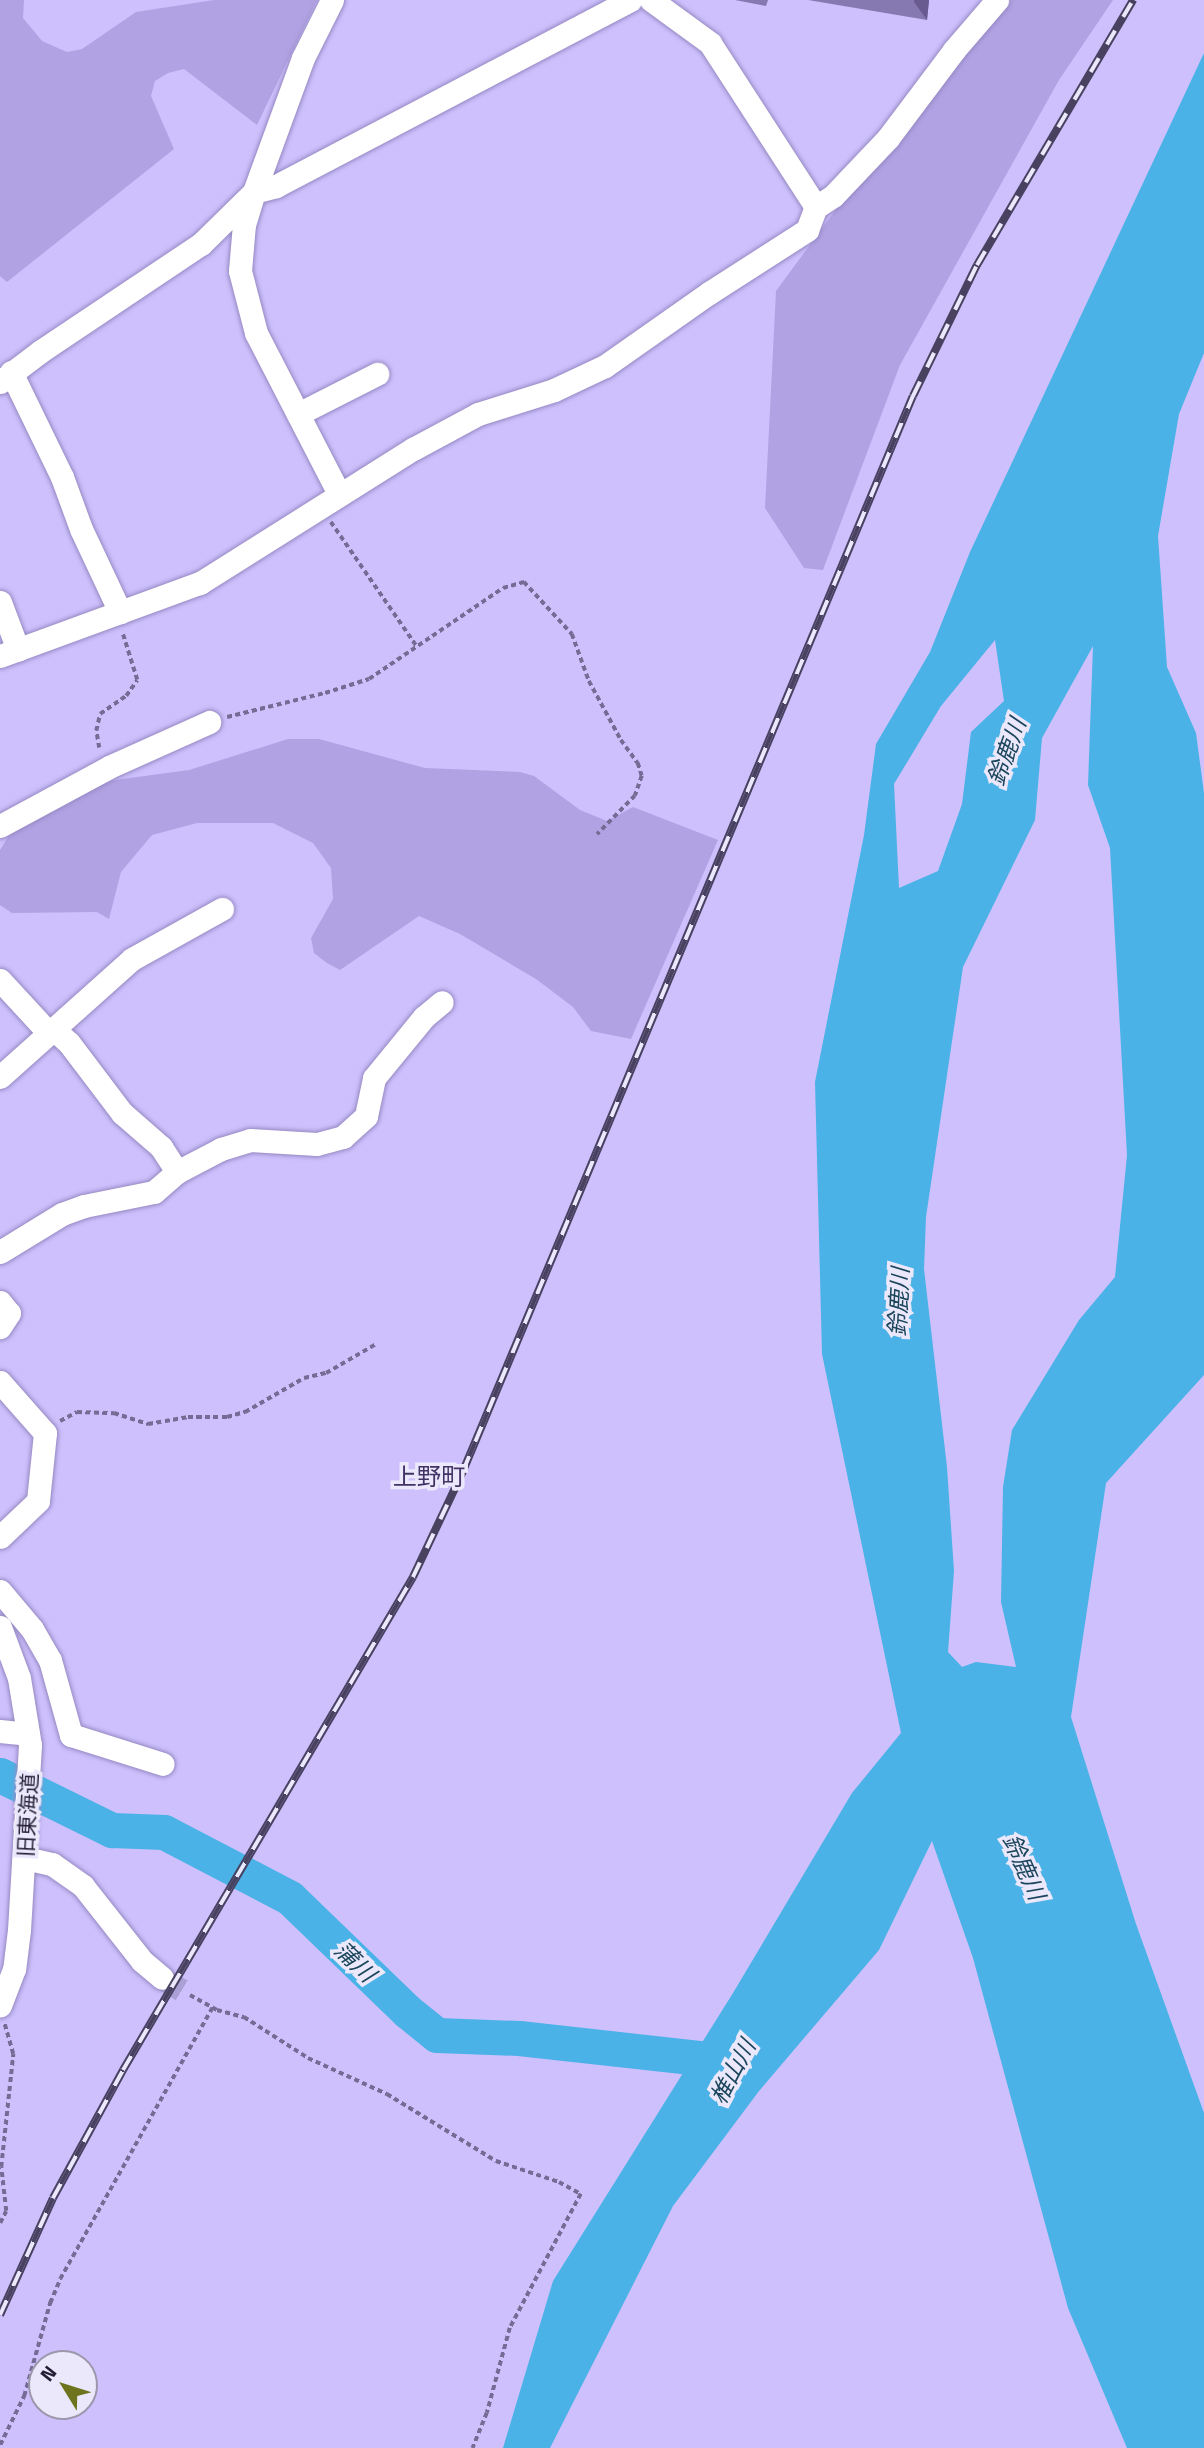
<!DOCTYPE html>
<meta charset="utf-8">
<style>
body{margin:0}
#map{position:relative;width:1204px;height:2448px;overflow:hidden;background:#cdc0fd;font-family:"Titillium Web","Noto Sans JP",sans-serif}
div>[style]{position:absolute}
.green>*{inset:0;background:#b1a2e4}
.water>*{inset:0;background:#4ab2e6}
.river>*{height:35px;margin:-17.5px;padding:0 17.5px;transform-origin:17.5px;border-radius:17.5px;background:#4ab2e6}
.minor-tunnel>*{height:23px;margin-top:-11.5px;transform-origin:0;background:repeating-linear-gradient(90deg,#aba0d5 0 23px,transparent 0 34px)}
.path>*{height:3.5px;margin-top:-1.75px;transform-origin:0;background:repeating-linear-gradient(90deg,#746c94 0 5px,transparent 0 8.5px)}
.roads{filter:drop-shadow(0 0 2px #9689c2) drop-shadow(0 0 2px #9689c2)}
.minor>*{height:23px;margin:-11.5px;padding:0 11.5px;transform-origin:11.5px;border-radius:11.5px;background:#fff}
.rail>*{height:8px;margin-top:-4px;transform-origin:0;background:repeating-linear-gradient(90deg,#ece8fb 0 16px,#484160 0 32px);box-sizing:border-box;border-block:2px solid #484160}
.wall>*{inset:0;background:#8678b0}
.shaded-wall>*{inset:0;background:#695b90}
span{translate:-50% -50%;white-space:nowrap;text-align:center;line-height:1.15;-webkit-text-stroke:7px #ece8fb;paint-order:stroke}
.street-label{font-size:21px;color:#231e34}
.water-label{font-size:23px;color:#1a455b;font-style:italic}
.quarter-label{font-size:24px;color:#413365}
.north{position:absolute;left:28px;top:2350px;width:70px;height:70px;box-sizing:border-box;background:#ece8fb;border:2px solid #9c97ab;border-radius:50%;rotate:308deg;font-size:19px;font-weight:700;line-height:28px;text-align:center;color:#231e34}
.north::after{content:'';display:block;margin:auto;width:24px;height:32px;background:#6d741d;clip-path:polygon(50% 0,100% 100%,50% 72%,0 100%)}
</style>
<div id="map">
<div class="green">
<div style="clip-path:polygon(0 0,24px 0,23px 18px,42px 41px,67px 52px,82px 49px,136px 12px,214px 0,317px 0,257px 125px,184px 69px,168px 73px,155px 81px,151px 96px,174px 149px,7px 282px,0 276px)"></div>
<div style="clip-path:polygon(998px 0,1113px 0,1059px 80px,900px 365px,823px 570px,804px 568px,765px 508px,776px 291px,954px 49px)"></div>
<div style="clip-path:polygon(288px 739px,319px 739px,425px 768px,520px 772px,534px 776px,580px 810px,607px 821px,633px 807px,718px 840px,631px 1039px,591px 1031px,573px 1007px,536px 979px,460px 934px,419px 916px,340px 970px,327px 963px,314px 953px,311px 938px,333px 899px,331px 868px,313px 843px,273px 823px,197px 823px,152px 835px,121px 872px,109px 919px,97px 912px,12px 913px,0 905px,0 850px,8px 837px,55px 800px,115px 780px,189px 770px)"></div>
</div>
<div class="water">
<div style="clip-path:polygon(evenodd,1204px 53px,1204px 353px,1179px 414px,1158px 536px,1167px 667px,1196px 733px,1204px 793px,1204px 1375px,1106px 1483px,1071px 1717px,1136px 1924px,1204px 2113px,1204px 2448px,1127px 2448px,1068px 2308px,973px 1958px,932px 1841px,879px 1950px,759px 2091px,673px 2206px,550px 2448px,503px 2448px,553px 2281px,733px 1993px,852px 1793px,901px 1733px,822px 1354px,815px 1082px,864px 835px,876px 744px,930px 652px,970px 552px,1204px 53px,995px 640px,1004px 701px,971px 732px,962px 804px,938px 871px,899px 888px,894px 784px,941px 706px,995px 640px,1204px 53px,1093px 646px,1088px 785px,1110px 848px,1127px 1155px,1115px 1277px,1079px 1320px,1012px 1430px,1003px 1487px,1001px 1602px,1016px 1667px,976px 1662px,962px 1667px,948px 1652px,954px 1571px,947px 1467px,924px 1269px,926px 1217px,963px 967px,1035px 820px,1042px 738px,1093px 646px)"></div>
</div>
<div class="river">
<div style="left:0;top:1775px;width:125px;rotate:26.2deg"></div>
<div style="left:112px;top:1830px;width:52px;rotate:2.2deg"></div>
<div style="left:164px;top:1832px;width:142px;rotate:27.6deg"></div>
<div style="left:290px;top:1898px;width:163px;rotate:44deg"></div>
<div style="left:407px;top:2011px;width:38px;rotate:39deg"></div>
<div style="left:437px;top:2035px;width:82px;rotate:2.1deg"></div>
<div style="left:519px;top:2038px;width:219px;rotate:6.3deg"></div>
</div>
<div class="minor-tunnel">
<div style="left:162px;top:1978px;width:33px;rotate:31deg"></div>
</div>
<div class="path">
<div style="left:331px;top:522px;width:150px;rotate:55.4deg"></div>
<div style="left:227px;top:717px;width:101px;rotate:-13.8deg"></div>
<div style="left:325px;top:693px;width:46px;rotate:-17.7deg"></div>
<div style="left:369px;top:679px;width:162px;rotate:-34.2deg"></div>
<div style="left:503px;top:588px;width:22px;rotate:-16deg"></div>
<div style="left:524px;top:582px;width:71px;rotate:47.3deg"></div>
<div style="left:572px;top:634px;width:50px;rotate:70.1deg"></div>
<div style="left:589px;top:681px;width:67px;rotate:61.5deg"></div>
<div style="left:621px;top:740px;width:29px;rotate:54deg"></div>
<div style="left:638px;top:763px;width:14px;rotate:73deg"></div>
<div style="left:642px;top:776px;width:21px;rotate:109deg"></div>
<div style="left:635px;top:796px;width:54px;rotate:134.3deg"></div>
<div style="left:99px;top:748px;width:17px;rotate:-100deg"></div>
<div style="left:96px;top:731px;width:17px;rotate:-77deg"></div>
<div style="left:100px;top:714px;width:32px;rotate:-35deg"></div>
<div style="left:126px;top:696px;width:19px;rotate:-55deg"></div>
<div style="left:137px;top:680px;width:50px;rotate:-107.4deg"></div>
<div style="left:60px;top:1421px;width:19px;rotate:-28deg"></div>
<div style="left:77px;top:1412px;width:37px;rotate:2deg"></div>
<div style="left:114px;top:1413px;width:36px;rotate:18deg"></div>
<div style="left:148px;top:1424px;width:41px;rotate:-9.9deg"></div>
<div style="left:188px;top:1417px;width:39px"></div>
<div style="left:227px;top:1417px;width:19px;rotate:-16deg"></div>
<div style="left:245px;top:1412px;width:68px;rotate:-30deg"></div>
<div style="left:304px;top:1378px;width:23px;rotate:-13deg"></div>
<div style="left:326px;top:1373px;width:58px;rotate:-30.1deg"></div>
<div style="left:190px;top:1995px;width:31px;rotate:29deg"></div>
<div style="left:217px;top:2010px;width:28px;rotate:15deg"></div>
<div style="left:244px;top:2017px;width:76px;rotate:32.6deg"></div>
<div style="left:308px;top:2058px;width:87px;rotate:24.5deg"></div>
<div style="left:387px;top:2094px;width:128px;rotate:31.6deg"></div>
<div style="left:496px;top:2161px;width:66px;rotate:18.4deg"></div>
<div style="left:559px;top:2182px;width:25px;rotate:29deg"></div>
<div style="left:581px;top:2194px;width:152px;rotate:117.9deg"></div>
<div style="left:510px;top:2328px;width:88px;rotate:105.1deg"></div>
<div style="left:487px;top:2413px;width:38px;rotate:112deg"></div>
<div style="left:0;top:2223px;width:13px;rotate:-63deg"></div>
<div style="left:6px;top:2211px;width:44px;rotate:-96.5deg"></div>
<div style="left:1px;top:2167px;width:114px;rotate:-83.9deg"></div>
<div style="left:13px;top:2054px;width:32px;rotate:-106deg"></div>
<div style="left:0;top:2445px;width:55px;rotate:-63.9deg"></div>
<div style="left:24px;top:2396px;width:97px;rotate:-74.4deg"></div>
<div style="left:50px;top:2303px;width:26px;rotate:-67deg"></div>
<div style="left:60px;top:2279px;width:311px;rotate:-60.7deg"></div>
</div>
<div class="roads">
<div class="minor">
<div style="left:332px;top:0;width:65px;rotate:116.6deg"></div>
<div style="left:303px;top:58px;width:143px;rotate:110.1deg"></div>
<div style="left:254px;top:192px;width:34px;rotate:107deg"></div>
<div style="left:244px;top:224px;width:47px;rotate:94.9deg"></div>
<div style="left:240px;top:271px;width:64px;rotate:75.5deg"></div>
<div style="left:256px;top:333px;width:181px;rotate:62.7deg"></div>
<div style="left:816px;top:207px;width:20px;rotate:-33deg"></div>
<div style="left:833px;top:196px;width:80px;rotate:-46.5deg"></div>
<div style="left:888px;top:138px;width:110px;rotate:-53.1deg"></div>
<div style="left:954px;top:50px;width:66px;rotate:-49.3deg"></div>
<div style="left:11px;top:372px;width:117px;rotate:64.1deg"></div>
<div style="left:62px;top:477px;width:55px;rotate:69.9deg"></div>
<div style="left:81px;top:529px;width:92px;rotate:64.8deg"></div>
<div style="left:0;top:382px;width:51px;rotate:-37.1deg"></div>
<div style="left:41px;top:351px;width:192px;rotate:-33.8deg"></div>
<div style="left:201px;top:244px;width:74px;rotate:-44.5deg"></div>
<div style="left:254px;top:192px;width:23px;rotate:-15deg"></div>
<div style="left:276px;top:186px;width:400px;rotate:-27.7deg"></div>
<div style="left:298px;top:414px;width:89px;rotate:-26.9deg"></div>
<div style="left:0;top:602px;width:51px;rotate:69.4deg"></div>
<div style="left:0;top:656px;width:213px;rotate:-20.1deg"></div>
<div style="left:200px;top:583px;width:252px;rotate:-32.2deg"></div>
<div style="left:413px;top:449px;width:74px;rotate:-28.3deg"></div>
<div style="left:478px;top:414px;width:80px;rotate:-17.5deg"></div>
<div style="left:554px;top:390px;width:56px;rotate:-25.2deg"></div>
<div style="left:605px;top:366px;width:127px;rotate:-35.1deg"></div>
<div style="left:709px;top:293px;width:117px;rotate:-32.7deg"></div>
<div style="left:807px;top:230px;width:25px;rotate:-69deg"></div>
<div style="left:816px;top:207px;width:195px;rotate:-122.9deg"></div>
<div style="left:710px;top:43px;width:73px;rotate:-143.9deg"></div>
<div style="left:0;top:826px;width:124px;rotate:-28.4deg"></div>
<div style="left:109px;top:767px;width:110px;rotate:-24.2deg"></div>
<div style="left:0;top:980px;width:71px;rotate:47.3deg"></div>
<div style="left:48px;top:1032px;width:9px"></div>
<div style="left:57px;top:1032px;width:16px;rotate:43deg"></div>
<div style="left:69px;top:1043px;width:88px;rotate:52.9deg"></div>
<div style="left:122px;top:1113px;width:52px;rotate:41.1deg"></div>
<div style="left:161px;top:1147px;width:30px;rotate:57deg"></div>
<div style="left:0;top:1077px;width:177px;rotate:-41.8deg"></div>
<div style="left:132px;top:959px;width:103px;rotate:-29.1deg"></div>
<div style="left:0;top:1252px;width:73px;rotate:-31.5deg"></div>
<div style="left:62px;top:1214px;width:23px;rotate:-20deg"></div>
<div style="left:84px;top:1206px;width:71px;rotate:-11.3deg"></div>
<div style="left:154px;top:1192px;width:30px;rotate:-41deg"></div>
<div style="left:177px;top:1172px;width:50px;rotate:-27.6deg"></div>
<div style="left:221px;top:1149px;width:30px;rotate:-17deg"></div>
<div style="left:250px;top:1140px;width:67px;rotate:3.4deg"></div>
<div style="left:317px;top:1144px;width:27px;rotate:-15deg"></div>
<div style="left:343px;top:1137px;width:31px;rotate:-42deg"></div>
<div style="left:366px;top:1116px;width:39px;rotate:-78deg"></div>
<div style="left:374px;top:1078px;width:79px;rotate:-50.7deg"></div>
<div style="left:424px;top:1017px;width:23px;rotate:-40deg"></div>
<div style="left:0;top:1302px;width:14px;rotate:51deg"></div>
<div style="left:9px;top:1313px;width:17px;rotate:123deg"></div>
<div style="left:0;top:1382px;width:68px;rotate:48.6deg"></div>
<div style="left:45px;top:1433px;width:68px;rotate:95.9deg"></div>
<div style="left:38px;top:1501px;width:52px;rotate:136.5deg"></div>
<div style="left:0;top:1591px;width:50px;rotate:49.9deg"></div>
<div style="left:32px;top:1629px;width:36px;rotate:60deg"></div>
<div style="left:50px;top:1660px;width:78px;rotate:74.4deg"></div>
<div style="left:71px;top:1735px;width:96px;rotate:17.5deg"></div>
<div style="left:0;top:1627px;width:54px;rotate:69.6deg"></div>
<div style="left:19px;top:1678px;width:68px;rotate:80.7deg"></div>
<div style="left:30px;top:1745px;width:185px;rotate:93.4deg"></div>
<div style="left:19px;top:1930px;width:39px;rotate:97deg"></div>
<div style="left:14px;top:1969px;width:39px;rotate:111deg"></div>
<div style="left:0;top:1731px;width:28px;rotate:6deg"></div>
<div style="left:25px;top:1858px;width:28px;rotate:13deg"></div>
<div style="left:52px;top:1864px;width:38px;rotate:35deg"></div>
<div style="left:83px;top:1886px;width:95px;rotate:51.8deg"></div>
<div style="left:142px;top:1961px;width:26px;rotate:40deg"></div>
</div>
</div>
<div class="rail">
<div style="left:0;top:2315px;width:128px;rotate:-65.6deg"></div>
<div style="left:53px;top:2198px;width:146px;rotate:-61.3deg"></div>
<div style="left:123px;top:2070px;width:572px;rotate:-59.53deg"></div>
<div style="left:413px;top:1577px;width:117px;rotate:-64.7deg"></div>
<div style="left:463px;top:1471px;width:1165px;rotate:-67.29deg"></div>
<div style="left:913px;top:396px;width:146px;rotate:-64deg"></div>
<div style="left:977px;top:265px;width:308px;rotate:-59.5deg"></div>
</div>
<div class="wall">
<div style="clip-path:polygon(735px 0,768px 0,766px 6px)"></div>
<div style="clip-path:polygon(808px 0,929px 0,927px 20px)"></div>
</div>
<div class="shaded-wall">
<div style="clip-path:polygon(914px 0,929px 0,927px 20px,914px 2px)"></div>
</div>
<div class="street-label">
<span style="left:27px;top:1815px;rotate:-87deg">旧東海道</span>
</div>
<div class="water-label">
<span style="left:1007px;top:752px;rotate:-70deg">鈴鹿川</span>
<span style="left:899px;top:1302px;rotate:-87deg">鈴鹿川</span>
<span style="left:1024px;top:1867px;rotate:66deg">鈴鹿川</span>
<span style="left:355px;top:1962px;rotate:44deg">蒲川</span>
<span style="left:733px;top:2072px;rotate:-62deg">椎山川</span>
</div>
<div class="quarter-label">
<span style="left:429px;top:1477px">上野町</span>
</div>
<div class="north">N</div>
</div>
